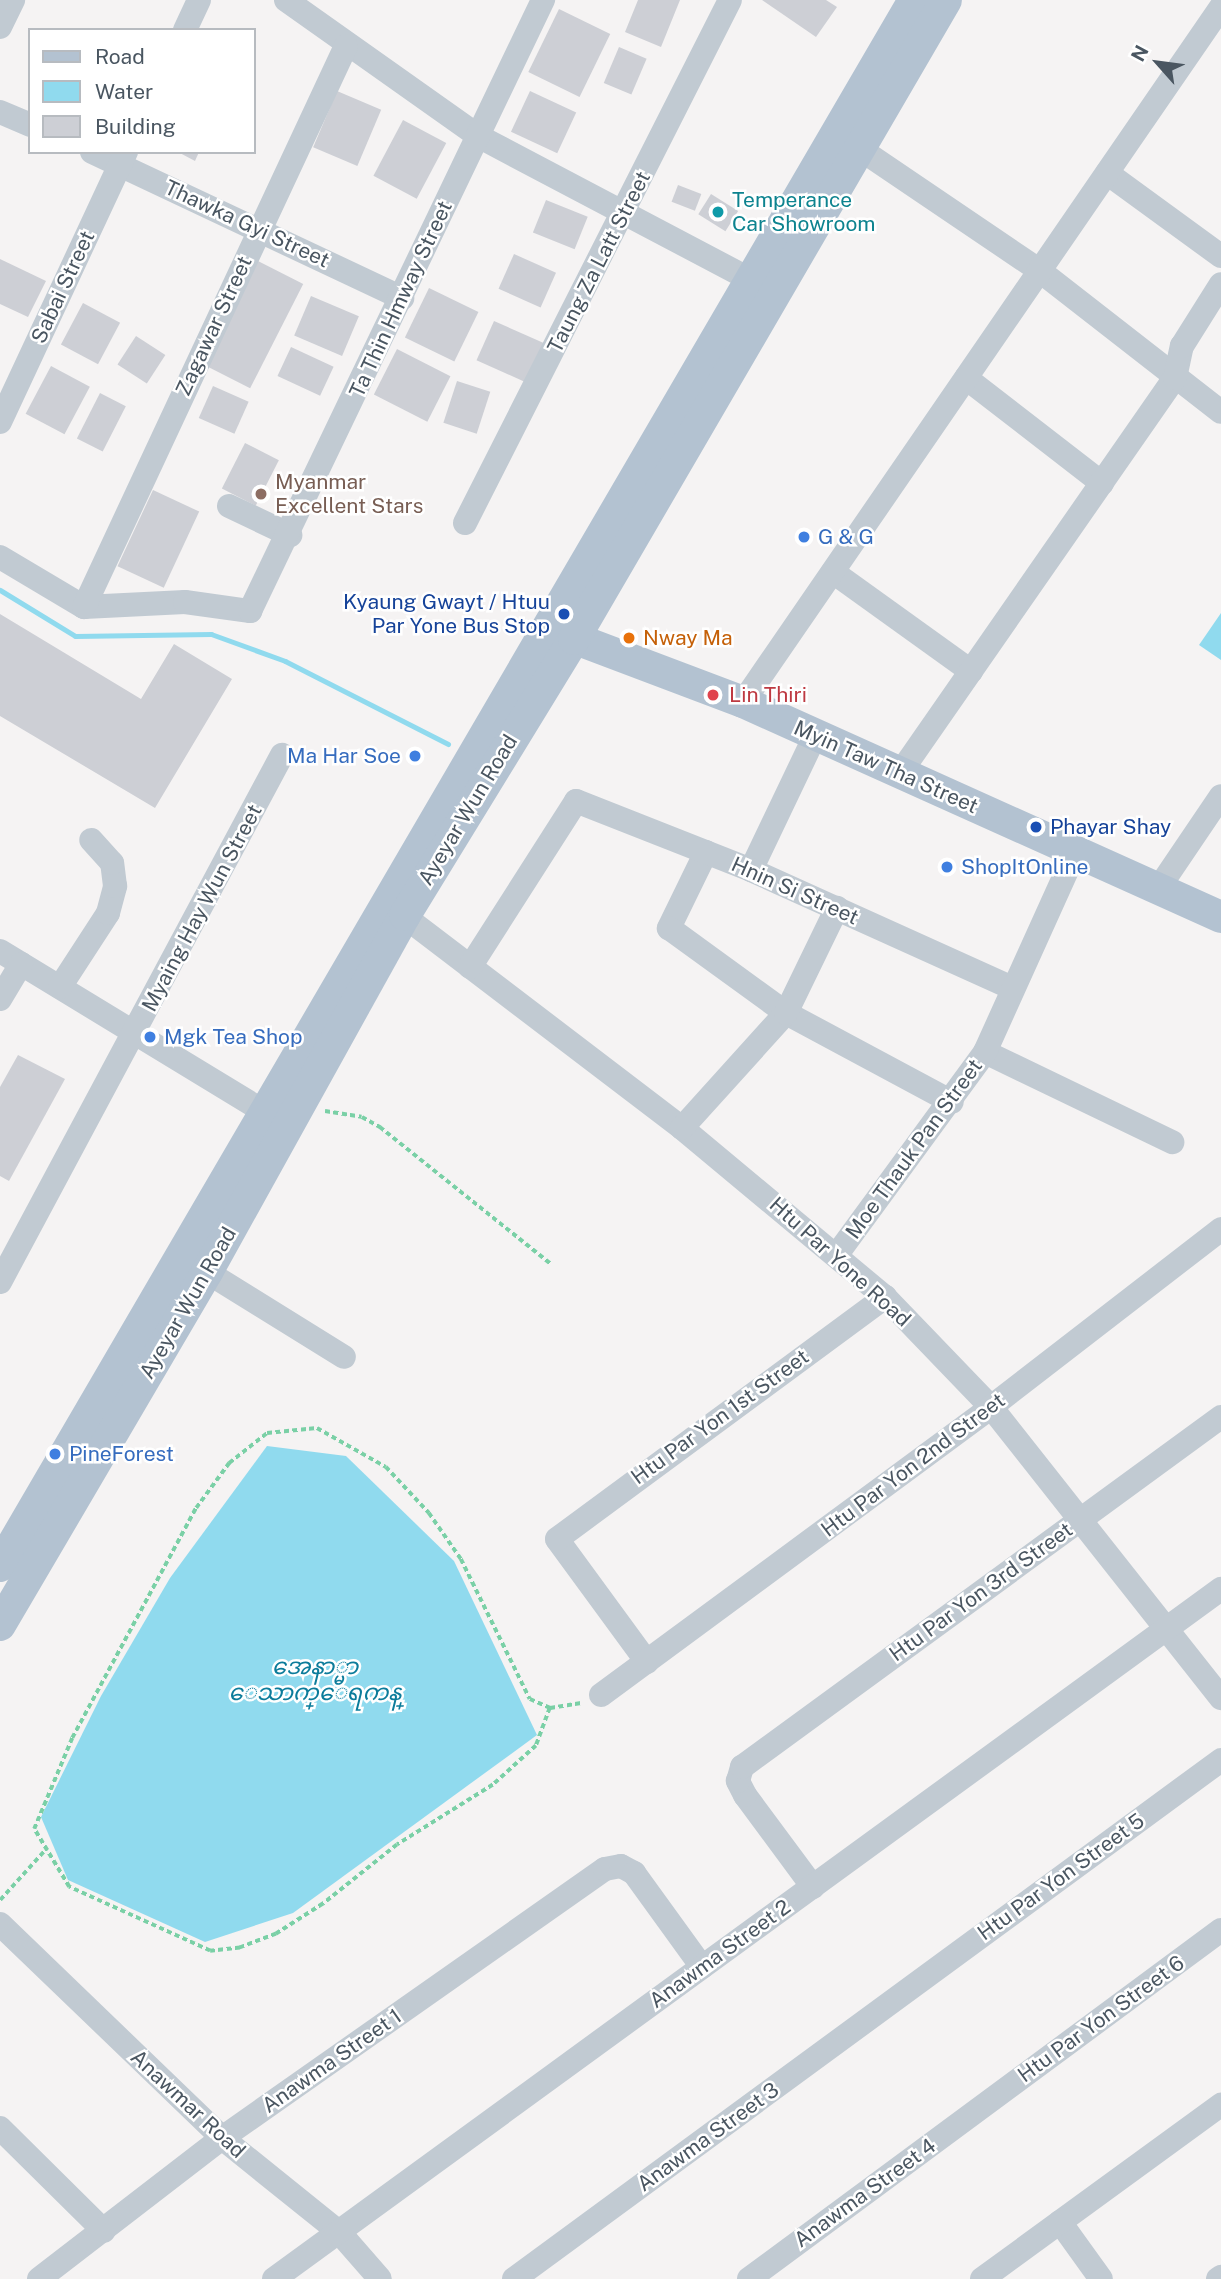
<!DOCTYPE html>
<meta charset="utf-8">
<style>
body{margin:0}
#map{position:relative;width:1221px;height:2279px;overflow:hidden;background:#f5f3f3;font-family:"Public Sans","Noto Sans Myanmar",sans-serif}
div>[style]{position:absolute}
.water>*{inset:0;background:#90daee}
.stream>*{height:5px;margin:-2.5px;padding:0 2.5px;transform-origin:2.5px;border-radius:2.5px;background:#90daee}
.building>*{inset:0;background:#cdcfd5;transform-origin:0 0}
.path>*{height:3.5px;margin-top:-1.75px;transform-origin:0;background:repeating-linear-gradient(90deg,#7ad0a6 0 5px,transparent 0 8.5px)}
.minor>*{height:24px;margin:-12px;padding:0 12px;transform-origin:12px;border-radius:12px;background:#c1cad2}
.major>*{height:32px;margin:-16px;padding:0 16px;transform-origin:16px;border-radius:16px;background:#b3c2d1}
.dots>*{width:19px;height:19px;translate:-50% -50%;box-sizing:border-box;border:4px solid #fff;border-radius:50%}
span{translate:-50% -50%;white-space:nowrap;text-align:center;line-height:1.15;-webkit-text-stroke:5px #fff;paint-order:stroke}
.culture-label{font-size:21px;color:#0d838f}
.left{translate:0 -50%;text-align:left}
.street-label{font-size:21px;color:#4a5661}
.education-label{font-size:21px;color:#785e54}
.shop-label{font-size:21px;color:#366cbe}
.right{translate:-100% -50%;text-align:right}
.transit-label{font-size:21px;color:#164399}
.food-label{font-size:21px;color:#c56008}
.health-label{font-size:21px;color:#be3a42}
.water-label{font-size:23px;color:#0c7c9b;font-style:italic}
.legend{position:absolute;left:28px;top:28px;width:228px;height:126px;box-sizing:border-box;background:#fff;border:2px solid #b7bbc0;margin:0;padding:9px 12px;list-style:none;font-size:21px;color:#4a5661}
.legend li{display:flex;align-items:center;gap:14px;height:35px}
.legend b{width:35px;border:2px solid #b7bbc0}
.north{position:absolute;left:1123px;top:28px;width:70px;height:70px;-webkit-text-stroke:5px #fff;paint-order:stroke;rotate:298deg;font-size:19px;font-weight:700;line-height:28px;text-align:center;color:#4a5661}
.north::after{content:'';display:block;margin:auto;width:24px;height:32px;background:#4a5661;clip-path:polygon(50% 0,100% 100%,50% 72%,0 100%)}
</style>
<div id="map">
<div class="water">
<div style="clip-path:polygon(1221px 613px,1221px 660px,1199px 645px)"></div>
<div style="clip-path:polygon(267px 1446px,346px 1456px,454px 1561px,537px 1735px,293px 1913px,205px 1942px,68px 1880px,41px 1817px,101px 1696px,170px 1578px)"></div>
</div>
<div class="stream">
<div style="left:0;top:590px;width:88px;rotate:31.5deg"></div>
<div style="left:75px;top:636px;width:136px;rotate:-0.8deg"></div>
<div style="left:211px;top:634px;width:79px;rotate:20deg"></div>
<div style="left:285px;top:661px;width:183px;rotate:27deg"></div>
</div>
<div class="building">
<div style="clip-path:polygon(638px 0,680px 0,661px 47px,625px 32px)"></div>
<div style="clip-path:polygon(762px 0,826px 0,837px 7px,816px 37px)"></div>
<div style="left:559px;top:9px;width:57px;height:70px;rotate:26deg"></div>
<div style="left:619px;top:47px;width:30px;height:39px;rotate:23deg"></div>
<div style="left:337px;top:91px;width:48px;height:61px;rotate:23deg"></div>
<div style="left:530px;top:91px;width:51px;height:45px;rotate:25deg"></div>
<div style="left:403px;top:120px;width:49px;height:63px;rotate:28deg"></div>
<div style="clip-path:polygon(178px 152px,199px 152px,195px 161px)"></div>
<div style="left:678px;top:185px;width:25px;height:18px;rotate:21deg"></div>
<div style="left:711px;top:194px;width:32px;height:24px;rotate:32deg"></div>
<div style="left:546px;top:200px;width:45px;height:35px;rotate:22deg"></div>
<div style="left:514px;top:254px;width:46px;height:38px;rotate:24deg"></div>
<div style="clip-path:polygon(0 259px,46px 281px,28px 317px,0 304px)"></div>
<div style="left:256px;top:260px;width:53px;height:117px;rotate:27deg"></div>
<div style="left:429px;top:288px;width:55px;height:55px;rotate:26deg"></div>
<div style="left:311px;top:296px;width:52px;height:43px;rotate:23deg"></div>
<div style="left:83px;top:303px;width:42px;height:47px;rotate:28deg"></div>
<div style="left:494px;top:321px;width:55px;height:43px;rotate:24deg"></div>
<div style="left:136px;top:336px;width:35px;height:34px;rotate:33deg"></div>
<div style="left:291px;top:347px;width:47px;height:32px;rotate:25deg"></div>
<div style="left:397px;top:349px;width:60px;height:51px;rotate:27deg"></div>
<div style="left:51px;top:366px;width:44px;height:54px;rotate:28deg"></div>
<div style="left:457px;top:381px;width:35px;height:44px;rotate:18deg"></div>
<div style="left:213px;top:386px;width:39px;height:35px;rotate:24deg"></div>
<div style="left:100px;top:393px;width:29px;height:51px;rotate:27deg"></div>
<div style="left:245px;top:443px;width:38px;height:51px;rotate:27deg"></div>
<div style="left:153px;top:490px;width:51px;height:84px;rotate:25deg"></div>
<div style="clip-path:polygon(0 614px,141px 699px,174px 644px,232px 679px,155px 808px,0 716px)"></div>
<div style="clip-path:polygon(18px 1055px,65px 1079px,9px 1181px,0 1176px,0 1087px)"></div>
</div>
<div class="path">
<div style="left:325px;top:1111px;width:37px;rotate:9deg"></div>
<div style="left:362px;top:1117px;width:21px;rotate:29deg"></div>
<div style="left:380px;top:1127px;width:219px;rotate:38.7deg"></div>
<div style="left:550px;top:1708px;width:40px;rotate:110.2deg"></div>
<div style="left:536px;top:1746px;width:58px;rotate:137.8deg"></div>
<div style="left:493px;top:1785px;width:113px;rotate:148deg"></div>
<div style="left:397px;top:1845px;width:95px;rotate:141.4deg"></div>
<div style="left:323px;top:1904px;width:56px;rotate:147.4deg"></div>
<div style="left:276px;top:1934px;width:39px;rotate:159deg"></div>
<div style="left:240px;top:1948px;width:30px;rotate:174deg"></div>
<div style="left:210px;top:1951px;width:155px;rotate:-155.6deg"></div>
<div style="left:69px;top:1887px;width:68px;rotate:-121.1deg"></div>
<div style="left:34px;top:1829px;width:99px;rotate:-67.3deg"></div>
<div style="left:72px;top:1738px;width:261px;rotate:-61.7deg"></div>
<div style="left:196px;top:1508px;width:56px;rotate:-53.7deg"></div>
<div style="left:229px;top:1463px;width:48px;rotate:-38.3deg"></div>
<div style="left:267px;top:1433px;width:50px;rotate:-5.7deg"></div>
<div style="left:317px;top:1428px;width:79px;rotate:29.5deg"></div>
<div style="left:386px;top:1467px;width:63px;rotate:46.9deg"></div>
<div style="left:429px;top:1513px;width:56px;rotate:55.2deg"></div>
<div style="left:461px;top:1559px;width:156px;rotate:63.8deg"></div>
<div style="left:530px;top:1699px;width:22px;rotate:24deg"></div>
<div style="left:550px;top:1708px;width:33px;rotate:-9deg"></div>
<div style="left:0;top:1900px;width:70px;rotate:-47.9deg"></div>
</div>
<div class="minor">
<div style="left:286px;top:0;width:235px;rotate:35.3deg"></div>
<div style="left:478px;top:136px;width:324px;rotate:27.8deg"></div>
<div style="left:0;top:27px;width:30px;rotate:-64deg"></div>
<div style="left:185px;top:30px;width:33px;rotate:-65deg"></div>
<div style="left:0;top:112px;width:33px;rotate:23deg"></div>
<div style="left:860px;top:149px;width:217px;rotate:34.1deg"></div>
<div style="left:1040px;top:271px;width:229px;rotate:37.9deg"></div>
<div style="left:92px;top:152px;width:343px;rotate:25.2deg"></div>
<div style="left:1107px;top:173px;width:141px;rotate:36.1deg"></div>
<div style="left:966px;top:378px;width:172px;rotate:37.7deg"></div>
<div style="left:0;top:422px;width:298px;rotate:-65deg"></div>
<div style="left:229px;top:506px;width:68px;rotate:25.4deg"></div>
<div style="left:465px;top:523px;width:586px;rotate:-63.13deg"></div>
<div style="left:0;top:557px;width:98px;rotate:30.8deg"></div>
<div style="left:84px;top:607px;width:101px;rotate:-2.8deg"></div>
<div style="left:185px;top:602px;width:66px;rotate:7.9deg"></div>
<div style="left:250px;top:611px;width:678px;rotate:-64.38deg"></div>
<div style="left:833px;top:572px;width:170px;rotate:35.7deg"></div>
<div style="left:84px;top:607px;width:619px;rotate:-64.97deg"></div>
<div style="left:743px;top:702px;width:844px;rotate:-55.48deg"></div>
<div style="left:900px;top:773px;width:481px;rotate:-55.2deg"></div>
<div style="left:1175px;top:378px;width:33px;rotate:-78deg"></div>
<div style="left:1182px;top:346px;width:73px;rotate:-57.8deg"></div>
<div style="left:706px;top:852px;width:85px;rotate:116deg"></div>
<div style="left:669px;top:928px;width:145px;rotate:36deg"></div>
<div style="left:786px;top:1013px;width:188px;rotate:28.2deg"></div>
<div style="left:751px;top:870px;width:148px;rotate:-64.5deg"></div>
<div style="left:1158px;top:889px;width:112px;rotate:-55.9deg"></div>
<div style="left:392px;top:907px;width:365px;rotate:37.3deg"></div>
<div style="left:682px;top:1128px;width:264px;rotate:39.8deg"></div>
<div style="left:885px;top:1297px;width:153px;rotate:46.1deg"></div>
<div style="left:991px;top:1407px;width:371px;rotate:51.7deg"></div>
<div style="left:0;top:951px;width:311px;rotate:31.3deg"></div>
<div style="left:470px;top:967px;width:197px;rotate:-57.4deg"></div>
<div style="left:576px;top:801px;width:188px;rotate:21.5deg"></div>
<div style="left:751px;top:870px;width:286px;rotate:24.3deg"></div>
<div style="left:60px;top:987px;width:88px;rotate:-57deg"></div>
<div style="left:108px;top:913px;width:28px;rotate:-75deg"></div>
<div style="left:115px;top:886px;width:23px;rotate:-97deg"></div>
<div style="left:112px;top:863px;width:31px;rotate:-132deg"></div>
<div style="left:0;top:999px;width:41px;rotate:-59deg"></div>
<div style="left:985px;top:1052px;width:208px;rotate:25.7deg"></div>
<div style="left:682px;top:1128px;width:155px;rotate:-47.9deg"></div>
<div style="left:786px;top:1013px;width:117px;rotate:-64.1deg"></div>
<div style="left:838px;top:1253px;width:249px;rotate:-53.8deg"></div>
<div style="left:985px;top:1052px;width:218px;rotate:-65.7deg"></div>
<div style="left:207px;top:1272px;width:161px;rotate:31.8deg"></div>
<div style="left:0;top:1282px;width:598px;rotate:-61.85deg"></div>
<div style="left:647px;top:1662px;width:152px;rotate:-126.2deg"></div>
<div style="left:557px;top:1539px;width:408px;rotate:-36.4deg"></div>
<div style="left:601px;top:1695px;width:485px;rotate:-36.4deg"></div>
<div style="left:991px;top:1407px;width:291px;rotate:-37.7deg"></div>
<div style="left:813px;top:1887px;width:114px;rotate:-126.5deg"></div>
<div style="left:745px;top:1795px;width:16px;rotate:-117deg"></div>
<div style="left:738px;top:1781px;width:15px;rotate:-74deg"></div>
<div style="left:742px;top:1767px;width:593px;rotate:-36.16deg"></div>
<div style="left:0;top:1924px;width:308px;rotate:43.9deg"></div>
<div style="left:222px;top:2138px;width:150px;rotate:38.8deg"></div>
<div style="left:339px;top:2232px;width:62px;rotate:48.9deg"></div>
<div style="left:0;top:2128px;width:146px;rotate:44.7deg"></div>
<div style="left:1060px;top:2222px;width:70px;rotate:54.3deg"></div>
<div style="left:39px;top:2279px;width:231px;rotate:-37.6deg"></div>
<div style="left:222px;top:2138px;width:468px;rotate:-35.1deg"></div>
<div style="left:605px;top:1869px;width:16px;rotate:-11deg"></div>
<div style="left:621px;top:1866px;width:15px;rotate:28deg"></div>
<div style="left:634px;top:1873px;width:116px;rotate:54.1deg"></div>
<div style="left:274px;top:2279px;width:1172px;rotate:-36.08deg"></div>
<div style="left:514px;top:2279px;width:877px;rotate:-36.28deg"></div>
<div style="left:749px;top:2279px;width:587px;rotate:-36.48deg"></div>
<div style="left:982px;top:2279px;width:296px;rotate:-36.1deg"></div>
<div style="left:1218px;top:2279px;width:4px;rotate:-34deg"></div>
</div>
<div class="major">
<div style="left:555px;top:631px;width:201px;rotate:20.7deg"></div>
<div style="left:743px;top:702px;width:524px;rotate:24.22deg"></div>
<div style="left:0;top:1566px;width:1813px;rotate:-59.73deg"></div>
<div style="left:0;top:1625px;width:409px;rotate:-59.6deg"></div>
<div style="left:207px;top:1272px;width:408px;rotate:-61deg"></div>
<div style="left:405px;top:915px;width:324px;rotate:-58.5deg"></div>
<div style="left:574px;top:639px;width:739px;rotate:-59.79deg"></div>
</div>
<div class="dots">
<div style="left:718px;top:212px;background:#0f9aa8"></div>
<div style="left:261px;top:494px;background:#8d6e63"></div>
<div style="left:804px;top:537px;background:#3f7fe0"></div>
<div style="left:564px;top:614px;background:#1a4fb4"></div>
<div style="left:629px;top:638px;background:#e8710a"></div>
<div style="left:713px;top:695px;background:#e0444e"></div>
<div style="left:415px;top:756px;background:#3f7fe0"></div>
<div style="left:1036px;top:827px;background:#1a4fb4"></div>
<div style="left:947px;top:867px;background:#3f7fe0"></div>
<div style="left:150px;top:1037px;background:#3f7fe0"></div>
<div style="left:55px;top:1454px;background:#3f7fe0"></div>
</div>
<div class="culture-label">
<span class="left" style="left:732px;top:212px">Temperance<br>Car Showroom</span>
</div>
<div class="street-label">
<span style="left:247px;top:224px;rotate:25deg">Thawka Gyi Street</span>
<span style="left:599px;top:262px;rotate:-63deg">Taung Za Latt Street</span>
<span style="left:63px;top:287px;rotate:-65deg">Sabai Street</span>
<span style="left:401px;top:299px;rotate:-65deg">Ta Thin Hmway Street</span>
<span style="left:214px;top:326px;rotate:-65deg">Zagawar Street</span>
<span style="left:886px;top:767px;rotate:24deg">Myin Taw Tha Street</span>
<span style="left:468px;top:810px;rotate:-59deg">Ayeyar Wun Road</span>
<span style="left:795px;top:891px;rotate:24deg">Hnin Si Street</span>
<span style="left:202px;top:908px;rotate:-62deg">Myaing Hay Wun Street</span>
<span style="left:914px;top:1149px;rotate:-54deg">Moe Thauk Pan Street</span>
<span style="left:840px;top:1262px;rotate:42deg">Htu Par Yone Road</span>
<span style="left:188px;top:1303px;rotate:-60deg">Ayeyar Wun Road</span>
<span style="left:720px;top:1417px;rotate:-36deg">Htu Par Yon 1st Street</span>
<span style="left:913px;top:1465px;rotate:-37deg">Htu Par Yon 2nd Street</span>
<span style="left:981px;top:1592px;rotate:-36deg">Htu Par Yon 3rd Street</span>
<span style="left:1061px;top:1877px;rotate:-36deg">Htu Par Yon Street 5</span>
<span style="left:720px;top:1954px;rotate:-36deg">Anawma Street 2</span>
<span style="left:1101px;top:2019px;rotate:-36deg">Htu Par Yon Street 6</span>
<span style="left:332px;top:2061px;rotate:-35deg">Anawma Street 1</span>
<span style="left:188px;top:2104px;rotate:43deg">Anawmar Road</span>
<span style="left:708px;top:2137px;rotate:-36deg">Anawma Street 3</span>
<span style="left:865px;top:2193px;rotate:-36deg">Anawma Street 4</span>
</div>
<div class="education-label">
<span class="left" style="left:275px;top:494px">Myanmar<br>Excellent Stars</span>
</div>
<div class="shop-label">
<span class="left" style="left:818px;top:537px">G &amp; G</span>
<span class="right" style="left:401px;top:756px">Ma Har Soe</span>
<span class="left" style="left:961px;top:867px">ShopItOnline</span>
<span class="left" style="left:164px;top:1037px">Mgk Tea Shop</span>
<span class="left" style="left:69px;top:1454px">PineForest</span>
</div>
<div class="transit-label">
<span class="right" style="left:550px;top:614px">Kyaung Gwayt / Htuu<br>Par Yone Bus Stop</span>
<span class="left" style="left:1050px;top:827px">Phayar Shay</span>
</div>
<div class="food-label">
<span class="left" style="left:643px;top:638px">Nway Ma</span>
</div>
<div class="health-label">
<span class="left" style="left:729px;top:695px">Lin Thiri</span>
</div>
<div class="water-label">
<span style="left:315px;top:1679px">အေနာ္မာ<br>ေသာက္ေရကန္</span>
</div>
<ul class="legend">
<li><b style="height:9px;background:#b3c2d1"></b>Road</li>
<li><b style="height:19px;background:#90daee"></b>Water</li>
<li><b style="height:19px;background:#cdcfd5"></b>Building</li>
</ul>
<div class="north">N</div>
</div>
